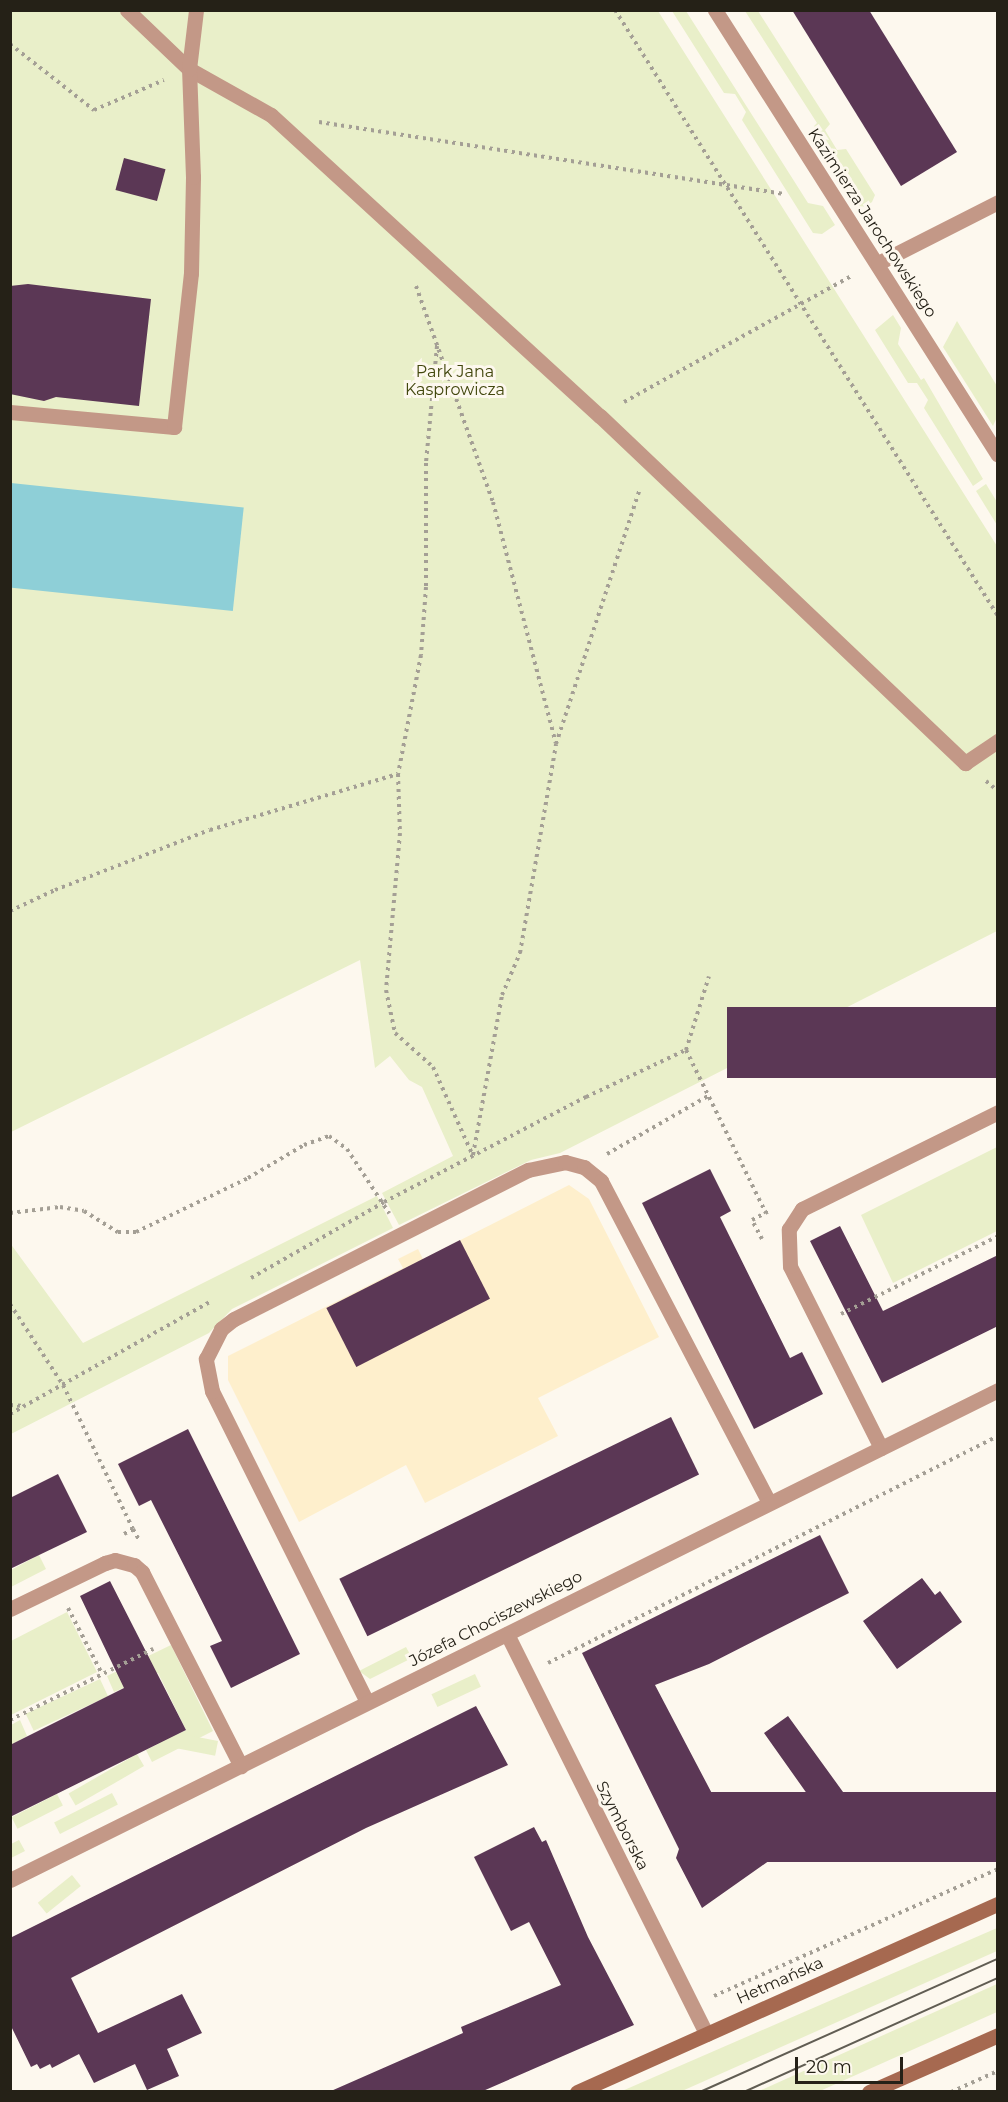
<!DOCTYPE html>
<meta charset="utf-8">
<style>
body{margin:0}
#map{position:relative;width:1008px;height:2102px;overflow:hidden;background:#fdf8ee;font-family:Montserrat,sans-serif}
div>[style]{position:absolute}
.built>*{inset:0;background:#feefcc}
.green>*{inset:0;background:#e9efc9;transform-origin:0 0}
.water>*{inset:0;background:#8ecfd7;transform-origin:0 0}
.building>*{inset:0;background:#5b3755;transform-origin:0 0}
.path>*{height:4px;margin-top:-2px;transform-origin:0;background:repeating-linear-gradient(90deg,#a49f95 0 3px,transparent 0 7.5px)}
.service>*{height:15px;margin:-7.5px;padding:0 7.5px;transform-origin:7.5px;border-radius:7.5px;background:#c39887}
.pedestrian>*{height:15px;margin:-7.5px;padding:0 7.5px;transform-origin:7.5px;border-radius:7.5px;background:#c39887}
.minor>*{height:15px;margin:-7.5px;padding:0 7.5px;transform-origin:7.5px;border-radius:7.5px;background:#c39887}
.secondary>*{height:15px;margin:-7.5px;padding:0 7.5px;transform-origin:7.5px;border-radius:7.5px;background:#a66950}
.tram>*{height:1.5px;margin:-0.75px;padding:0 0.75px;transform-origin:0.75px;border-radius:0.75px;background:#615d53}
span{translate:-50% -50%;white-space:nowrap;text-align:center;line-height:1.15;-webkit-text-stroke:6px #fdf8ee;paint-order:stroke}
.street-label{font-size:16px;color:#252117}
.park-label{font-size:16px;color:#42470d}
.frame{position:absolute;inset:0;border:12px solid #252117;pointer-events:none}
.scale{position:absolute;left:795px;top:2057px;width:108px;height:27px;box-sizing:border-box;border:3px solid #252117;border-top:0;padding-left:8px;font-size:18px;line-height:21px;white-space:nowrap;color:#252117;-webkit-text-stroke:4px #fdf8ee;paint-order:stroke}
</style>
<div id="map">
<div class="built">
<div style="clip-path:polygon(569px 1185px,589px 1199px,659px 1337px,538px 1398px,558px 1436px,425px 1503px,406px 1465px,299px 1522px,228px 1380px,228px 1356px,403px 1268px,398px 1259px,418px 1249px,423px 1259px)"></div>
</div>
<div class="green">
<div style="clip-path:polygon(11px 11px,658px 11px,997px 546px,997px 931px,560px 1153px,531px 1160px,399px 1225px,382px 1193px,453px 1156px,422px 1087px,409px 1080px,390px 1056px,375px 1068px,360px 960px,11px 1132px)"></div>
<div style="clip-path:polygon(672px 11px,686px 11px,808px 203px,823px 206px,835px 225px,822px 234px,813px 233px,742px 120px,746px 112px,735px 94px,724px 93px)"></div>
<div style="clip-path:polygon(745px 11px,758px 11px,830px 124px,825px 130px,837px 150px,846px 149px,875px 195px,872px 202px,860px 210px,848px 192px,852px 179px,814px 126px,817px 123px)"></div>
<div style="clip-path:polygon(893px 315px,901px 328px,898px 344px,921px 380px,924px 378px,983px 479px,973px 486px,924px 408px,928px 400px,917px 383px,908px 383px,875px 330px)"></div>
<div style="clip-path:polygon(957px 321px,997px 386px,997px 417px,993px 426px,943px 347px)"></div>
<div style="clip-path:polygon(986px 484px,997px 502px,997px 525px,976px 491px)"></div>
<div style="clip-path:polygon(997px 1147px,997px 1231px,893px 1283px,861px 1215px)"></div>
<div style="clip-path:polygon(377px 1196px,393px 1228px,232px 1309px,209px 1333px,11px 1434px,10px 1243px,83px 1343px)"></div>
<div style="clip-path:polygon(39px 1555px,46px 1569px,11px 1587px,11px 1570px)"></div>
<div style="clip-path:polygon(67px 1612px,97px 1672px,11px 1715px,11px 1641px)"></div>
<div style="clip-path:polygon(171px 1645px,213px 1731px,152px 1762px,146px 1750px,186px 1730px,158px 1673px,114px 1692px,107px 1676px)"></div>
<div style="clip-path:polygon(406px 1647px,412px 1658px,370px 1679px,359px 1671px)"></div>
<div style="left:475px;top:1674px;width:14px;height:48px;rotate:65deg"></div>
<div style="left:100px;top:1679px;width:19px;height:82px;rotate:65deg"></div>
<div style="clip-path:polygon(20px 1720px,27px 1736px,11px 1745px,11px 1725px)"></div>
<div style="left:218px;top:1741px;width:15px;height:80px;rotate:101deg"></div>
<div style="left:137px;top:1754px;width:14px;height:79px;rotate:60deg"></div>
<div style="left:112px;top:1793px;width:13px;height:65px;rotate:63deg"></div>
<div style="left:57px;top:1794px;width:13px;height:51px;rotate:63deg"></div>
<div style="clip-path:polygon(19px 1840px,25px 1851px,11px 1858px,11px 1844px)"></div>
<div style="left:72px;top:1875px;width:14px;height:44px;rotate:51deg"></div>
<div style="clip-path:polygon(997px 1928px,997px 1951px,682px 2091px,622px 2091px)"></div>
<div style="clip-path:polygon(997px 1984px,997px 2012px,820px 2091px,759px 2091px)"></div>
</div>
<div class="water">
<div style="left:11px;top:483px;width:234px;height:104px;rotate:6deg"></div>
</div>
<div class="building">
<div style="clip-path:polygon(792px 10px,869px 10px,957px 152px,901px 186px)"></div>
<div style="left:124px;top:158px;width:43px;height:33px;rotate:15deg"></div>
<div style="clip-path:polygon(28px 284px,151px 299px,139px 406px,56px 397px,44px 401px,10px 394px,10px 286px)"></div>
<div style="left:998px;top:1007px;width:71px;height:271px;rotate:90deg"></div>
<div style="clip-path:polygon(710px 1169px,731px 1211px,720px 1217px,790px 1358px,802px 1352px,823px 1394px,754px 1429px,642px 1203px)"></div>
<div style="clip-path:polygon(840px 1226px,883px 1311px,998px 1255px,998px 1326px,882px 1383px,810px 1241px)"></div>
<div style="left:460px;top:1240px;width:66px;height:150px;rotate:63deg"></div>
<div style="left:671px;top:1417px;width:64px;height:369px;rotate:64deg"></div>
<div style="clip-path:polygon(188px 1429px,300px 1654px,231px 1688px,210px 1646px,222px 1641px,151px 1500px,139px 1506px,118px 1464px)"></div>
<div style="clip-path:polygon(58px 1474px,87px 1532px,10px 1569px,10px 1498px)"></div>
<div style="clip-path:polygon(820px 1535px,849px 1593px,709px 1664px,655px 1685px,738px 1843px,815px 1805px,764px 1733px,788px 1716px,851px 1803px,702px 1908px,676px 1858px,679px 1849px,582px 1653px)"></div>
<div style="clip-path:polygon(922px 1578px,935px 1595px,940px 1591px,962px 1622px,897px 1669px,863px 1621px)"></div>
<div style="clip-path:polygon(110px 1581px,186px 1730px,10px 1817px,10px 1745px,124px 1688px,80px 1596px)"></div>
<div style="clip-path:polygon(476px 1706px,508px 1765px,366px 1828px,71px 1978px,98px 2033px,182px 1994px,202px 2033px,167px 2049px,179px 2076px,147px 2090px,135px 2064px,94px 2083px,79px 2054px,52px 2068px,50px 2064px,40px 2069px,37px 2064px,31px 2067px,10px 2024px,10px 1938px)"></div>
<div style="left:998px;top:1792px;width:70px;height:317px;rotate:90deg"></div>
<div style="clip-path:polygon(534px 1827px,542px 1842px,546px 1840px,588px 1937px,634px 2025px,483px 2091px,331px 2091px,463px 2033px,461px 2027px,561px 1985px,529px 1922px,511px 1931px,474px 1857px)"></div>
</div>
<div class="path">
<div style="left:615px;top:10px;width:717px;rotate:57.71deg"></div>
<div style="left:10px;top:44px;width:107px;rotate:38.2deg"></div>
<div style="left:94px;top:110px;width:76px;rotate:-23.2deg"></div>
<div style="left:319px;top:122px;width:469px;rotate:8.8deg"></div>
<div style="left:416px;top:286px;width:229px;rotate:70.4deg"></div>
<div style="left:493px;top:502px;width:249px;rotate:75.4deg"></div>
<div style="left:437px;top:346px;width:118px;rotate:95.4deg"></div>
<div style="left:426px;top:463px;width:124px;rotate:90deg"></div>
<div style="left:426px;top:587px;width:68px;rotate:94.2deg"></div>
<div style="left:421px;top:655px;width:121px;rotate:100.9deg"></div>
<div style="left:398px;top:774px;width:59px;rotate:88.1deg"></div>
<div style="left:400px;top:833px;width:158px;rotate:95.1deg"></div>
<div style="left:386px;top:990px;width:44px;rotate:78.2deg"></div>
<div style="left:395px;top:1033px;width:51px;rotate:41.8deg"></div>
<div style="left:433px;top:1067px;width:98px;rotate:65.8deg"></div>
<div style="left:624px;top:402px;width:262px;rotate:-29deg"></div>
<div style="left:986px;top:781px;width:16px;rotate:40deg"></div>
<div style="left:10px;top:911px;width:50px;rotate:-25deg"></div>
<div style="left:55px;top:890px;width:166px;rotate:-21.2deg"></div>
<div style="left:210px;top:830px;width:196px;rotate:-16.6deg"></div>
<div style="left:686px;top:1050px;width:182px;rotate:63.9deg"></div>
<div style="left:607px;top:1154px;width:116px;rotate:-29.9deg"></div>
<div style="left:473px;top:1155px;width:163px;rotate:-79.7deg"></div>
<div style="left:502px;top:995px;width:46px;rotate:-66.8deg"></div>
<div style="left:520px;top:953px;width:212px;rotate:-80.2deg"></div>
<div style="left:556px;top:744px;width:268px;rotate:-71.8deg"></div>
<div style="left:10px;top:1213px;width:50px;rotate:-6.8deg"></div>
<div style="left:60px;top:1207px;width:24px;rotate:9deg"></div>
<div style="left:84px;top:1211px;width:40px;rotate:32deg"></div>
<div style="left:118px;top:1232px;width:18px"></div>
<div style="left:136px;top:1232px;width:124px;rotate:-25.7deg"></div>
<div style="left:248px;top:1178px;width:65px;rotate:-30.5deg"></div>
<div style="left:304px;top:1145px;width:27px;rotate:-20deg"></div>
<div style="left:329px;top:1136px;width:22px;rotate:36deg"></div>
<div style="left:347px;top:1149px;width:77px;rotate:56.7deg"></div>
<div style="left:762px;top:1239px;width:21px;rotate:-118deg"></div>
<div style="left:752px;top:1220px;width:19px;rotate:-28deg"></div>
<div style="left:251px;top:1278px;width:153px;rotate:-29.7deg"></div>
<div style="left:384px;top:1202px;width:228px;rotate:-27.5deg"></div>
<div style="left:586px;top:1097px;width:110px;rotate:-25.2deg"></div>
<div style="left:686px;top:1050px;width:77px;rotate:-72.7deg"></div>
<div style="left:10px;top:1304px;width:97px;rotate:56.8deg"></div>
<div style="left:63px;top:1385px;width:160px;rotate:64.1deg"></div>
<div style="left:841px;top:1314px;width:175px;rotate:-26.4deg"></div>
<div style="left:10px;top:1405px;width:15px;rotate:4deg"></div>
<div style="left:10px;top:1414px;width:231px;rotate:-29.3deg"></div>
<div style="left:124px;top:1534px;width:10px;rotate:-29deg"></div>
<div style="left:133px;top:1529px;width:13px;rotate:61deg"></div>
<div style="left:68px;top:1608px;width:74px;rotate:62.7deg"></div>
<div style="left:548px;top:1663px;width:504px;rotate:-26.77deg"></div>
<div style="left:10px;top:1720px;width:160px;rotate:-26.4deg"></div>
<div style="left:714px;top:1996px;width:311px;rotate:-24.1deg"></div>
<div style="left:951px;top:2092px;width:51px;rotate:-24.1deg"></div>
</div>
<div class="service">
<div style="left:10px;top:412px;width:165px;rotate:5.2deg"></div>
<div style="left:174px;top:427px;width:155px;rotate:-83.7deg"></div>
<div style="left:191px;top:273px;width:96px;rotate:-88.8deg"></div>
<div style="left:881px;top:1448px;width:203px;rotate:-116.6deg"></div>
<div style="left:790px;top:1266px;width:37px;rotate:-92deg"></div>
<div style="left:789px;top:1229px;width:24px;rotate:-57deg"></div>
<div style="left:802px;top:1209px;width:219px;rotate:-26.3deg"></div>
<div style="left:10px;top:1609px;width:106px;rotate:-25.8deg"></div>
<div style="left:105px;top:1563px;width:10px;rotate:-17deg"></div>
<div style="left:115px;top:1560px;width:20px;rotate:15deg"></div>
<div style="left:134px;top:1565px;width:11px;rotate:41deg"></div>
<div style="left:142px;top:1572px;width:218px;rotate:63deg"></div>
<div style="left:367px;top:1702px;width:347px;rotate:-116.5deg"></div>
<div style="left:212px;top:1391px;width:33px;rotate:-101deg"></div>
<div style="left:206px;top:1359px;width:34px;rotate:-63deg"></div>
<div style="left:221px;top:1329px;width:16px;rotate:-38deg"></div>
<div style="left:234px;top:1319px;width:330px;rotate:-26.9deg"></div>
<div style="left:528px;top:1170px;width:38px;rotate:-12deg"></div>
<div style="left:565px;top:1162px;width:20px;rotate:15deg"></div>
<div style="left:584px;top:1167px;width:22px;rotate:39deg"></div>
<div style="left:601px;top:1181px;width:363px;rotate:62.4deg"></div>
</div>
<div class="pedestrian">
<div style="left:127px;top:10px;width:86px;rotate:43.6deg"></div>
<div style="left:189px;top:69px;width:94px;rotate:29.3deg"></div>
<div style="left:271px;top:115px;width:446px;rotate:42.5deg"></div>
<div style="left:600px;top:416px;width:504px;rotate:43.55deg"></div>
<div style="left:965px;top:763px;width:40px;rotate:-34deg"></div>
<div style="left:193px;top:177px;width:108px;rotate:-92.1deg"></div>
<div style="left:189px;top:69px;width:59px;rotate:-83.2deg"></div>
</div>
<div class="minor">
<div style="left:715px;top:10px;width:527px;rotate:57.55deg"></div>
<div style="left:878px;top:263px;width:135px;rotate:-26.9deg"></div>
<div style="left:507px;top:1634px;width:447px;rotate:63.5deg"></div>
<div style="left:10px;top:1880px;width:1103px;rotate:-26.38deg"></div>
</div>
<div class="secondary">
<div style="left:577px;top:2092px;width:461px;rotate:-24.1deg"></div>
<div style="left:869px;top:2092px;width:141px;rotate:-23.8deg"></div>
</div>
<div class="tram">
<div style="left:700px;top:2092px;width:326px;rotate:-24.1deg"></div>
<div style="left:744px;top:2092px;width:278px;rotate:-24.2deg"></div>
</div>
<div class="street-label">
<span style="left:872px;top:223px;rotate:57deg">Kazimierza Jarochowskiego</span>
<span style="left:496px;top:1619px;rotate:-27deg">Józefa Chociszewskiego</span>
<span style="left:622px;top:1826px;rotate:63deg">Szymborska</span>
<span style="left:780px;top:1981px;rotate:-24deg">Hetmańska</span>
</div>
<div class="park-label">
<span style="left:455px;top:381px">Park Jana<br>Kasprowicza</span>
</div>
<div class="frame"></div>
<div class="scale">20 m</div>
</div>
